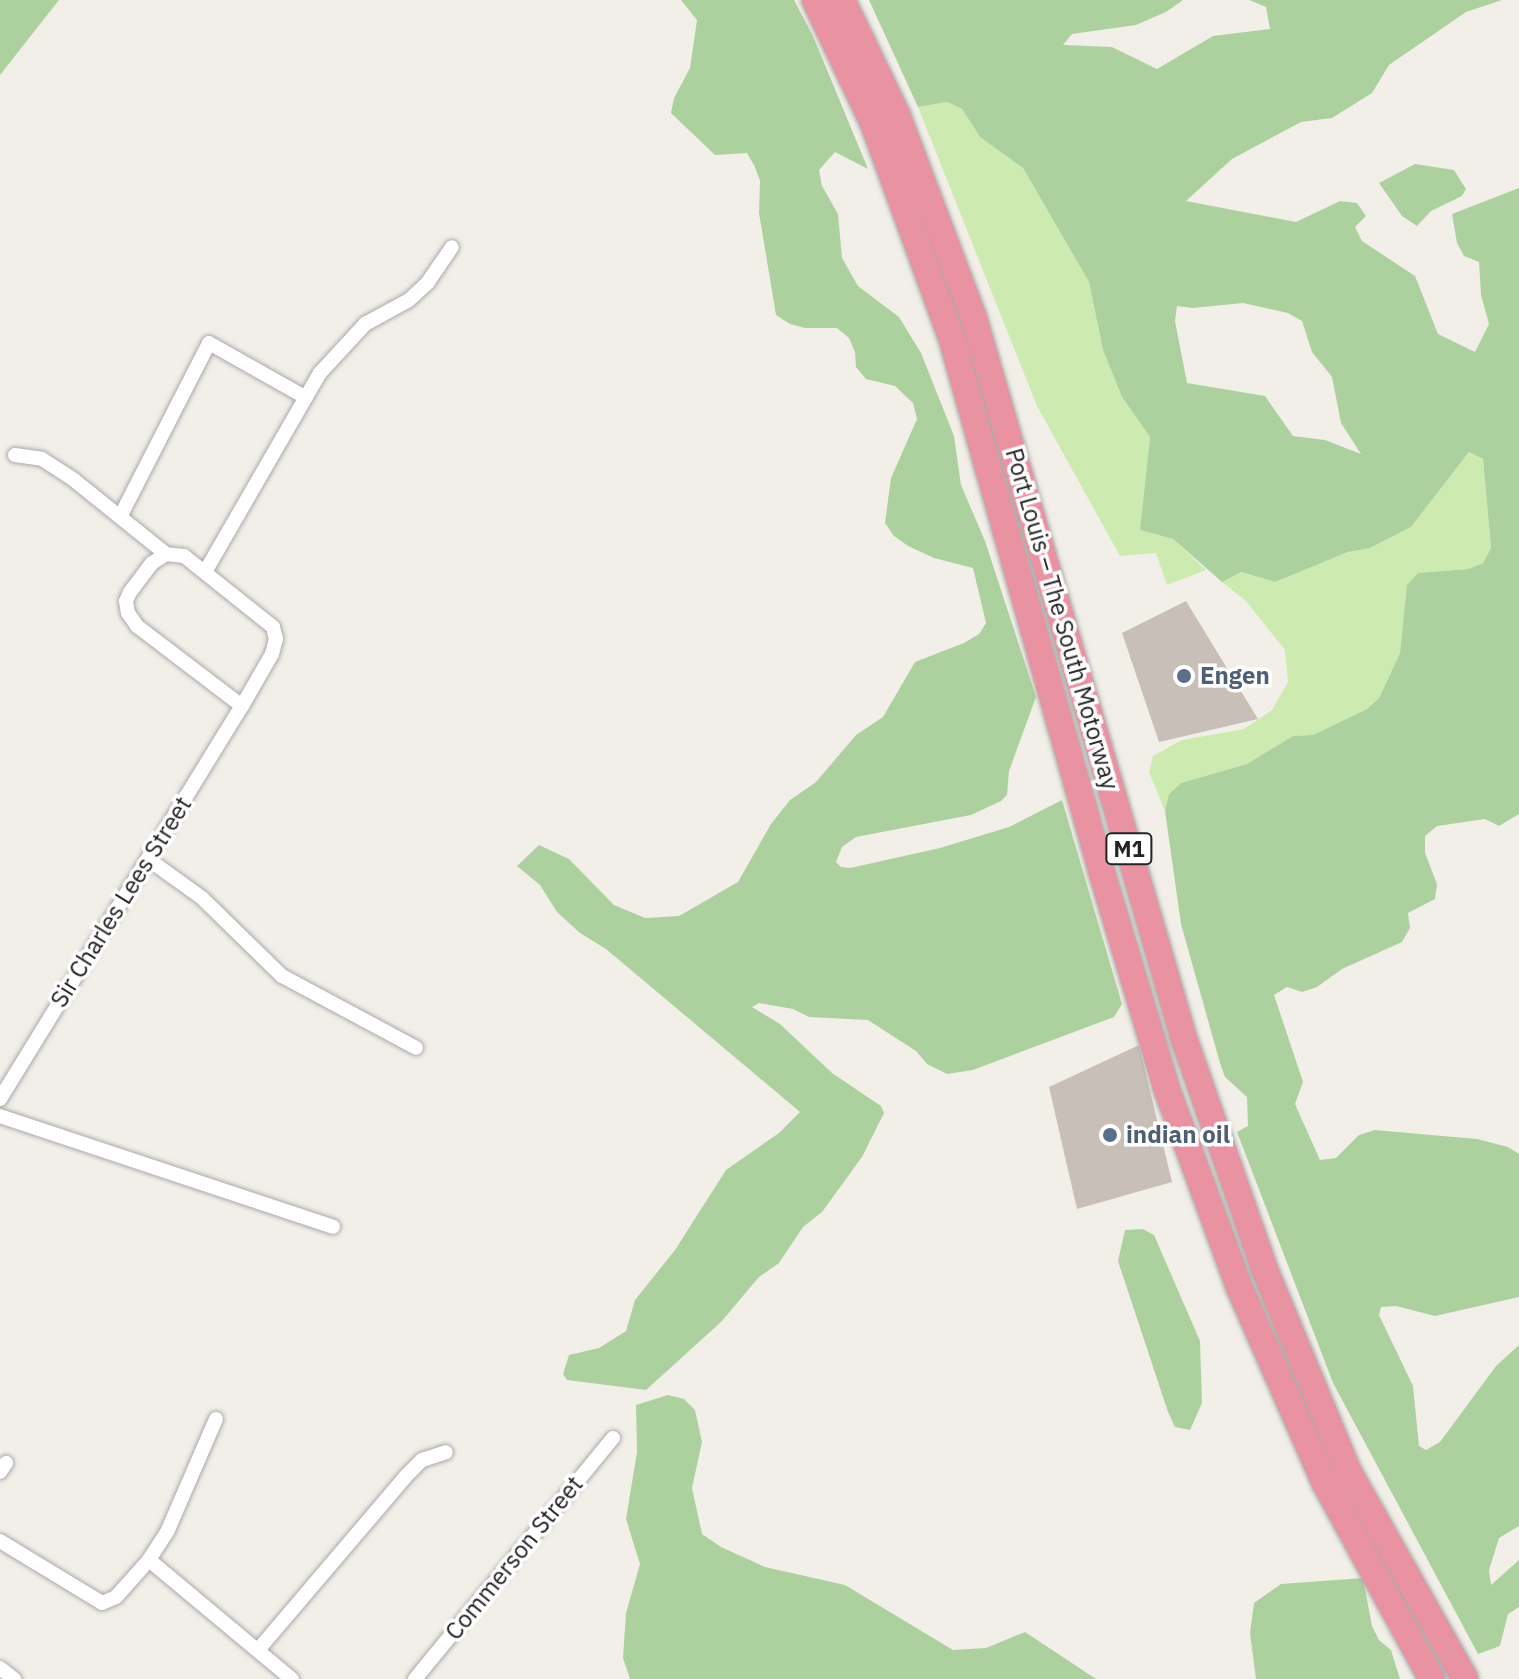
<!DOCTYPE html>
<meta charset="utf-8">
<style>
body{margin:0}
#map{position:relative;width:1519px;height:1679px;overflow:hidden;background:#f2efe9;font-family:"IBM Plex Sans",sans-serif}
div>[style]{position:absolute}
.grass>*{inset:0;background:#cdebb0}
.forest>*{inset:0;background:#add19e}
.building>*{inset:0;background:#c7bfb8}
.roads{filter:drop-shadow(0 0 2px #a9a9a9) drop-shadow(0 0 2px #a9a9a9)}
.street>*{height:14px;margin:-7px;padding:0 7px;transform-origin:7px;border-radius:7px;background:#fff}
.highway>*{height:26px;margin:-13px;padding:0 13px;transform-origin:13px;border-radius:13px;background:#e892a2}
.dots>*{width:22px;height:22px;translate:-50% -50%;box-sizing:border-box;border:4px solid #fff;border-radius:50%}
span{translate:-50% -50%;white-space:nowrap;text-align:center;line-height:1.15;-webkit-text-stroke:7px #fff;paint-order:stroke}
.shield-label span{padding:2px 6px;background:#fff;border:2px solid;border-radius:6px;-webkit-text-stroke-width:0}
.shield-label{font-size:22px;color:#222;font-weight:700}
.street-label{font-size:24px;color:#222}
.service-label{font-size:24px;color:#4e5e75;font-weight:700}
.left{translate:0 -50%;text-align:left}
</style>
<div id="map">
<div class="grass">
<div style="clip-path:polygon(947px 102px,962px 109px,980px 137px,1023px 168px,1089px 282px,1103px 350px,1122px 397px,1150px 437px,1140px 530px,1173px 539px,1206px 570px,1167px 585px,1156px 553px,1120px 556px,1037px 406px,918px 107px)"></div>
<div style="clip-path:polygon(1469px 452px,1483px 459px,1491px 548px,1483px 563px,1468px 569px,1418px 573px,1408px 585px,1400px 653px,1379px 698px,1367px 709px,1313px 735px,1293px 736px,1247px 764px,1181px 783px,1169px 794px,1165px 811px,1149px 772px,1153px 756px,1182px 740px,1244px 729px,1272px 710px,1288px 682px,1285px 650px,1246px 601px,1222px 582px,1240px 572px,1275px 582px,1348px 552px,1370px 548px,1411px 527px)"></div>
</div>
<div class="forest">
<div style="clip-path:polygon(0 0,59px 0,0 75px)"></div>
<div style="clip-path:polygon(681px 0,794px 0,813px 36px,868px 169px,835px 152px,819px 170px,822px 186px,838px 214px,842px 258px,858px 286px,899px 317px,921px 353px,954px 436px,961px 485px,985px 541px,1036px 697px,1009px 771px,1007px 795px,1001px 801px,971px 815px,856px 837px,842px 847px,836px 862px,841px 867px,850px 868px,940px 848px,1009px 827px,1062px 800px,1122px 1004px,1114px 1017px,973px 1070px,947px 1074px,927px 1064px,916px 1051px,868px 1020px,809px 1017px,793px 1009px,759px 1003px,752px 1007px,780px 1024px,832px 1073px,881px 1106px,884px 1113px,862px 1157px,822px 1212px,803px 1227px,779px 1263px,759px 1277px,721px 1322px,646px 1390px,567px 1380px,563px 1374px,569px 1355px,599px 1348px,626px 1331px,635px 1300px,675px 1250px,726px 1170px,779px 1133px,800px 1112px,606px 949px,580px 933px,557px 912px,540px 885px,517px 866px,539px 845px,569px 859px,614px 905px,645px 918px,679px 916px,738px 882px,771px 824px,790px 800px,816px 782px,856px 735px,883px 717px,915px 662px,964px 643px,979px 634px,986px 623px,973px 568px,934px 558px,908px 546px,894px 536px,885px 523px,891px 478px,917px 419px,913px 403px,895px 386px,866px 379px,856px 367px,855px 352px,849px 338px,837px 328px,805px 328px,790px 324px,776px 315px,759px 213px,760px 181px,755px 167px,747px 153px,715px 155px,671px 113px,674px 98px,690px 68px,697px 20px)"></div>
<div style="clip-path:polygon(evenodd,869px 0,1183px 0,1166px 12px,1136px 25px,1072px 34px,1063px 45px,1112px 47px,1157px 69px,1213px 36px,1270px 29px,1266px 7px,1249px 0,1502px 0,1466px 12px,1389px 65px,1372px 93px,1332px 118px,1301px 122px,1232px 159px,1186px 201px,1296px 222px,1340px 201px,1357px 203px,1366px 216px,1355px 227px,1362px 241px,1415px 276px,1438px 334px,1475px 352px,1489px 324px,1481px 295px,1479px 262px,1464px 256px,1457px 243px,1452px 214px,1519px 188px,1519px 814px,1499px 826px,1485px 819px,1437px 826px,1425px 836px,1425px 853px,1437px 884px,1435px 899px,1408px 913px,1410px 928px,1402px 942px,1342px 969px,1317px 987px,1302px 992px,1287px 987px,1274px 995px,1303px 1082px,1295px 1104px,1320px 1160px,1336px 1158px,1359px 1135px,1375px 1130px,1477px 1139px,1508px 1147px,1519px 1154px,1519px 1297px,1435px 1316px,1396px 1306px,1381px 1307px,1379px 1315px,1413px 1386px,1419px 1446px,1426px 1450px,1440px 1442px,1496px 1366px,1519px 1345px,1519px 1526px,1499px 1538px,1489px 1570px,1491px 1585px,1519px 1560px,1519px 1607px,1508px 1614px,1500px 1646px,1478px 1654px,1333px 1383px,1237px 1132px,1248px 1126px,1247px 1097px,1225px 1077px,1220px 1063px,1181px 924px,1165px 811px,1169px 794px,1181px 783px,1247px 764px,1293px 736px,1313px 735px,1367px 709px,1379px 698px,1400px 653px,1407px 585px,1418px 573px,1468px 569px,1483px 563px,1491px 548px,1483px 459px,1469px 452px,1411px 527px,1370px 548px,1348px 552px,1275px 582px,1241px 572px,1222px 582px,1173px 539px,1140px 530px,1150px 437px,1122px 397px,1103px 350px,1089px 282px,1023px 168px,980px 137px,962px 109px,947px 102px,918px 107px,869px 0,1243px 303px,1288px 313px,1302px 321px,1312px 352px,1332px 377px,1341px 423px,1361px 454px,1325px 440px,1293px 436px,1265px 396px,1187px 383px,1175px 321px,1177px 306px,1193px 308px,1243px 303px)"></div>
<div style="clip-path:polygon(1415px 164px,1454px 170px,1466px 189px,1462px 196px,1431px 211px,1417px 226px,1402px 216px,1379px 183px)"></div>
<div style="clip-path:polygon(1143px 1229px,1154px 1235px,1200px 1341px,1202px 1403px,1190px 1430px,1175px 1427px,1168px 1412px,1118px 1261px,1125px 1230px)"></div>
<div style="clip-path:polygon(668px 1395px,684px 1399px,695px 1410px,702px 1442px,692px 1488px,702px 1534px,721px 1547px,765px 1567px,845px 1585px,953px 1650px,986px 1648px,1025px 1632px,1096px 1679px,630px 1679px,623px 1658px,626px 1613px,640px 1564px,626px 1519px,637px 1452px,636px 1405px)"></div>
<div style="clip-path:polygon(1363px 1578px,1372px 1626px,1379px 1640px,1391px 1650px,1400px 1679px,1256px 1679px,1250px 1633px,1254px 1603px,1281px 1584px)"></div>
</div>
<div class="building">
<div style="clip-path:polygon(1186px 601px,1258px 719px,1159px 742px,1122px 633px)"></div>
<div style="clip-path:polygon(1139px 1045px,1172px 1182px,1077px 1209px,1049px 1087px)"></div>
</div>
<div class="roads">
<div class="street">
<div style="left:15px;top:455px;width:27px;rotate:8deg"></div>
<div style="left:42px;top:459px;width:38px;rotate:33deg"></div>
<div style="left:74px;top:480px;width:118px;rotate:38.8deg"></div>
<div style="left:121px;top:515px;width:193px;rotate:-62.9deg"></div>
<div style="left:209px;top:343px;width:110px;rotate:29.4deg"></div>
<div style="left:205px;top:572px;width:230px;rotate:-60deg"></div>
<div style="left:320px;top:373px;width:67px;rotate:-47.4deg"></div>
<div style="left:365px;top:324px;width:50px;rotate:-28.6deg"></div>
<div style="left:409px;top:300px;width:26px;rotate:-43deg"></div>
<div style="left:428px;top:282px;width:42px;rotate:-55.6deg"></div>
<div style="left:148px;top:859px;width:67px;rotate:35.8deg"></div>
<div style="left:202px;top:898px;width:112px;rotate:44.3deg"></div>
<div style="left:282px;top:976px;width:152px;rotate:28.2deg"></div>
<div style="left:0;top:1099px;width:462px;rotate:-58.4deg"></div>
<div style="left:242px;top:706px;width:60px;rotate:-60deg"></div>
<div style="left:272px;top:654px;width:16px;rotate:-75deg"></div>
<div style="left:276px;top:639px;width:12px;rotate:-104deg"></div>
<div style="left:273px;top:627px;width:114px;rotate:-141.4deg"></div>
<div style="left:184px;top:556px;width:18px;rotate:-174deg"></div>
<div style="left:166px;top:554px;width:17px;rotate:147deg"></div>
<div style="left:152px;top:563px;width:36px;rotate:127deg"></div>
<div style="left:130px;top:592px;width:10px;rotate:114deg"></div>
<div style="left:126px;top:601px;width:12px;rotate:81deg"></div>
<div style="left:128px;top:613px;width:16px;rotate:55deg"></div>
<div style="left:137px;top:626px;width:132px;rotate:37.3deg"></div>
<div style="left:0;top:1116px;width:351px;rotate:18.4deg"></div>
<div style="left:216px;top:1419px;width:123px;rotate:113.4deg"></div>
<div style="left:167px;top:1532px;width:33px;rotate:123deg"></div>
<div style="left:149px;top:1560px;width:186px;rotate:39.8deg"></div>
<div style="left:0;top:1472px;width:11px;rotate:-56deg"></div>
<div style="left:0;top:1541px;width:119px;rotate:31.3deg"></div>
<div style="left:102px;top:1603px;width:15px;rotate:-23deg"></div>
<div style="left:116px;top:1597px;width:50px;rotate:-48.3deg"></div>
<div style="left:258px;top:1650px;width:227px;rotate:-49.6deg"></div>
<div style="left:405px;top:1477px;width:24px;rotate:-45deg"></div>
<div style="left:422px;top:1460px;width:25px;rotate:-18deg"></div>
<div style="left:0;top:1668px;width:18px;rotate:38deg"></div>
<div style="left:415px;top:1679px;width:312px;rotate:-50.6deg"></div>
</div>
<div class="highway">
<div style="left:815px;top:0;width:138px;rotate:64.7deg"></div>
<div style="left:874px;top:125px;width:225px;rotate:70deg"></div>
<div style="left:951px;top:336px;width:558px;rotate:74.29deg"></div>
<div style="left:1102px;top:873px;width:223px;rotate:73.3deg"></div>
<div style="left:1166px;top:1087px;width:213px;rotate:69.9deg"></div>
<div style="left:1239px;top:1287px;width:214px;rotate:66.3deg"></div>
<div style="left:1325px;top:1483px;width:223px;rotate:61.4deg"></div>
<div style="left:842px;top:0;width:127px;rotate:64.4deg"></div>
<div style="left:897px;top:115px;width:218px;rotate:69.3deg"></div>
<div style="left:974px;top:319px;width:750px;rotate:73.74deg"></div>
<div style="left:1184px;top:1039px;width:243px;rotate:70.7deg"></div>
<div style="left:1264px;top:1268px;width:222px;rotate:67.5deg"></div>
<div style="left:1349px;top:1473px;width:236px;rotate:60.6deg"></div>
</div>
</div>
<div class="dots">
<div style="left:1184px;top:676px;background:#5c6f8a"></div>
<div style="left:1110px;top:1135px;background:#5c6f8a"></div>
</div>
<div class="shield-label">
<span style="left:1129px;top:849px">M1</span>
</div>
<div class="street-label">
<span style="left:1062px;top:619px;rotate:74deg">Port Louis – The South Motorway</span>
<span style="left:121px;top:902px;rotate:-58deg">Sir Charles Lees Street</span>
<span style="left:514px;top:1558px;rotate:-51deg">Commerson Street</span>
</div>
<div class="service-label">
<span class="left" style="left:1200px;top:676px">Engen</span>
<span class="left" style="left:1126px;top:1135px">indian oil</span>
</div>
</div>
